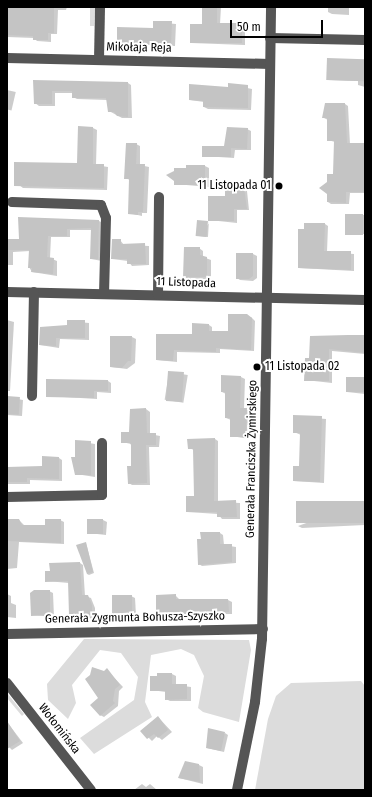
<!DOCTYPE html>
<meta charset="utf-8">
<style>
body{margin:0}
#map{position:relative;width:372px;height:797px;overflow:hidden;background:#fff;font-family:"Fira Sans Condensed",sans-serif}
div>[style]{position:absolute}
.green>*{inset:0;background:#dcdcdc}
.shadow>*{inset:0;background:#0003;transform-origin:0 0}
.building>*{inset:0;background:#c4c4c4;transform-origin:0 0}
.minor>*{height:10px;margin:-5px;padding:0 5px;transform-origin:5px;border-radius:5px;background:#555}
.dots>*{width:11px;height:11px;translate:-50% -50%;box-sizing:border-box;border:2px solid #fff;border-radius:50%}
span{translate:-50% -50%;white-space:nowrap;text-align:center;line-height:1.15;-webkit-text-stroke:4px #fff;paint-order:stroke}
.street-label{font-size:12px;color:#000}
.poi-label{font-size:12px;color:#000}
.right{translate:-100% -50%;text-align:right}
.left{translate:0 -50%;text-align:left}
.frame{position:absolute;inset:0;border:8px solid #000;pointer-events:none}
.scale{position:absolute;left:230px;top:20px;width:93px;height:18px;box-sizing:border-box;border:2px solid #000;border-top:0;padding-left:5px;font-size:12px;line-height:14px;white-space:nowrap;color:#000;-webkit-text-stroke:3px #fff;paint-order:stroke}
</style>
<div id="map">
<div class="green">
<div style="clip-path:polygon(90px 7px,95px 7px,94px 26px,90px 26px)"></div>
<div style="clip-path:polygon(84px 639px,249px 640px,251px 650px,239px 722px,203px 712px,198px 708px,204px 676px,194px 655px,181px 649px,151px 655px,145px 702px,152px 717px,94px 754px,80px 738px,134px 700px,138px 677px,121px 653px,100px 650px,72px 685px,76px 703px,68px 719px,48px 700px,47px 684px)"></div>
<div style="clip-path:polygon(361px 681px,365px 686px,365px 790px,255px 790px,268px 719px,276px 696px,291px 683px)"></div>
<div style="clip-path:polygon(7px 693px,24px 714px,22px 716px,7px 698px)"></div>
</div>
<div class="shadow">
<div style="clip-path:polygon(22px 7px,67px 7px,66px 10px,58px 10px,57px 34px,51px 34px,51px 42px,37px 41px,34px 38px,7px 37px,7px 21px)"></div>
<div style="clip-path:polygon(203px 7px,221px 7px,220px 24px,245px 26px,245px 45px,191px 43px,203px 25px)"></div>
<div style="clip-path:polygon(328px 7px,349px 7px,349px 15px,332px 14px,328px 12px)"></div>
<div style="clip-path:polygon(154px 22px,176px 24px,175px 46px,118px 43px,154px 29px)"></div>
<div style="clip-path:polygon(364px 60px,365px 87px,358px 85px,358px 81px,328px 80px)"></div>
<div style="clip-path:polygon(34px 81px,128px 83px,131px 85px,132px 118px,122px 118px,109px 111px,107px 100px,77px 99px,73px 97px,73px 93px,55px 93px,55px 106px,39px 106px,35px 103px)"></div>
<div style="clip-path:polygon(229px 84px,252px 89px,251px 110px,208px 109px,204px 107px,204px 102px,190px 100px,190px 85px,229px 88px)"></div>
<div style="left:7px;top:90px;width:9px;height:19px;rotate:13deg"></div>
<div style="clip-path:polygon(345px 104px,348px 106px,350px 144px,365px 145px,365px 193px,350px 193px,349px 204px,331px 204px,328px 202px,334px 175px,335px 142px,328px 140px,328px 120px,324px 118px)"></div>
<div style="clip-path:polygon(93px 128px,97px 130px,96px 165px,108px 167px,107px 190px,23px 188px,19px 185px,78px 164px)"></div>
<div style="clip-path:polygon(247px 129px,251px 131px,251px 150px,235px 150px,234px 158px,203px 156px,225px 147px)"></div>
<div style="clip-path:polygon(136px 144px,140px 146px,140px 165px,149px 167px,147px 213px,142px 213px,142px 216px,129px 213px,130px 180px,125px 178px)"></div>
<div style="clip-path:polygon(205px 166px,209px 168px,209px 187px,175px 184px,175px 180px,186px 169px)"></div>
<div style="clip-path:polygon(243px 189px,247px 191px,249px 210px,237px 210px,237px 223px,209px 220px,208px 237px,199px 236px,209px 223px,209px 197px,226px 197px)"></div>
<div style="left:346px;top:215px;width:19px;height:19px"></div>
<div style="clip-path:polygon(20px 218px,99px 221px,103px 223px,102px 261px,91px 259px,92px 230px,70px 230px,70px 237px,51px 237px,50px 258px,57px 261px,57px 276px,32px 272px,29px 267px,30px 251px,13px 252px,13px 265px,7px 265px,7px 240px,20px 240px)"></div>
<div style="clip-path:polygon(325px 224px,328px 226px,327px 252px,354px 254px,354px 271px,299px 268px,305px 230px)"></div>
<div style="clip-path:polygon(120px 240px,124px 245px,149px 246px,149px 265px,132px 266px,128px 261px,112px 259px)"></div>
<div style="clip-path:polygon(199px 248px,203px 251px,203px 257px,211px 260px,211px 279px,187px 279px,184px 276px)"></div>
<div style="clip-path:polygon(253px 254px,257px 256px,257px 278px,253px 281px,240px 280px,237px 278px)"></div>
<div style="clip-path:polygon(251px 317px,255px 321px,254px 351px,220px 349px,220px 353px,177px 352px,177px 362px,157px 360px,209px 325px,212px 327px,212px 332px,229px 332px)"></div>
<div style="clip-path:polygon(7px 320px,14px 322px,10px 391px,7px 391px)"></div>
<div style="clip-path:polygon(68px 321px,89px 323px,89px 340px,60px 339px,59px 348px,40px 345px,68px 326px)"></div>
<div style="clip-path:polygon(365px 336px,365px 354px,332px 351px,332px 383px,305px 380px,310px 359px,311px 337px)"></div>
<div style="clip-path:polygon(132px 337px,136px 339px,135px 363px,127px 369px,111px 367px)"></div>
<div style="left:169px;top:372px;width:19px;height:28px;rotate:9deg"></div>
<div style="clip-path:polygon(241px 377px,245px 379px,244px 409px,250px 411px,250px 439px,231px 436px,231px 420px,226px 418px,226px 394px,222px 392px)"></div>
<div style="clip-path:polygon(365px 378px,365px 394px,347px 392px)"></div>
<div style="clip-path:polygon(108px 381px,111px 383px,111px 393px,97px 392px,97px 399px,47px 396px)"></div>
<div style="clip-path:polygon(7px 397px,23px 400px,22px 416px,7px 415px)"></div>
<div style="clip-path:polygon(146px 409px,150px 412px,150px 434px,160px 436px,159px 447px,149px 447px,150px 485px,132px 485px,129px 483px,132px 467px,131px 444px,122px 442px,130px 433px,131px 410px)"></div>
<div style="clip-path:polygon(294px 416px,326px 419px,324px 483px,294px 481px,300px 467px,301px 435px,294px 432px)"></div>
<div style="clip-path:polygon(215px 439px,218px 441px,218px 502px,240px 503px,240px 519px,222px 519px,218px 514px,187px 512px,195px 497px,194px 450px,189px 448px)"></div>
<div style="clip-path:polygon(77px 441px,95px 444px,95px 477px,76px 474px)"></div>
<div style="clip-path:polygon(59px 458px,62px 460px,62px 481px,30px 480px,30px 484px,7px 484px,7px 468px,43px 467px)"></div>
<div style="clip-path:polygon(365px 502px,365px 525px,302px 528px,298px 526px)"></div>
<div style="clip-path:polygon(7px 520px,19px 520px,25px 526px,46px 526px,60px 520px,64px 522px,64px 544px,19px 542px,17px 568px,7px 569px)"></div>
<div style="clip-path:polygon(103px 520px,107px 522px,106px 535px,88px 533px)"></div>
<div style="clip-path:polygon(220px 533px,223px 535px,224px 545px,236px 547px,236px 563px,202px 566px,199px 564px,202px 540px)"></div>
<div style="clip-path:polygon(86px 543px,94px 573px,89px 575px,87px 574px)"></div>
<div style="clip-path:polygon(80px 563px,83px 565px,85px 596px,91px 598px,95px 608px,95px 618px,80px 619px,70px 614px,69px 583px,46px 581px,51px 572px)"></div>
<div style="clip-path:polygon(49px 591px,53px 593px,54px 617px,32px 615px)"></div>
<div style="clip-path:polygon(7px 594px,11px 596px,11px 603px,16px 605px,16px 618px,7px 617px)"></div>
<div style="clip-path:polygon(131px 596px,135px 598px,136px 615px,113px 613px)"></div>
<div style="clip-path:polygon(176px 596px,180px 600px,228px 600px,232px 602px,232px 614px,161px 615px,157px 612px)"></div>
<div style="clip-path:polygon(107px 670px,123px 687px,119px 691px,118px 706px,104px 717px,100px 715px,100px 699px,104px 672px)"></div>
<div style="clip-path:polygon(172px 674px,176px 676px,176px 685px,191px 687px,191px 701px,170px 701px,166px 699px,166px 692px,151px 690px,151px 677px)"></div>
<div style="clip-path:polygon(158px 717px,172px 732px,162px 740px,157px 736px,152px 741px,142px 731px)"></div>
<div style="clip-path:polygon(7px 722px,23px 743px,12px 750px,7px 745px)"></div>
<div style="clip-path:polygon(225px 733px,228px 735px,224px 752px,207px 748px)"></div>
<div style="clip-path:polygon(199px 765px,203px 767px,203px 784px,179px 778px)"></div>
<div style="clip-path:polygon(142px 784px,146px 787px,150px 784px,157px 790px,134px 790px)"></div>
</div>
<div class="building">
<div style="clip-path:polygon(7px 7px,54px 7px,54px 33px,48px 33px,48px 40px,33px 40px,33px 36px,7px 35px)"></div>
<div style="clip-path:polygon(202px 7px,217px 7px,217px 23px,242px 23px,242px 43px,190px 43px,190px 24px,202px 24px)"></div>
<div style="clip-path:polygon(153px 21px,172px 21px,171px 45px,117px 44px,117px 27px,153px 28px)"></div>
<div style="left:327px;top:58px;width:38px;height:22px;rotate:2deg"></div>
<div style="clip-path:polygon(33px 80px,128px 82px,128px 117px,117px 116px,114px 112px,108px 112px,106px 98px,72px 98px,72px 91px,52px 91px,52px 104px,34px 104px)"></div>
<div style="clip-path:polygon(228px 83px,248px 85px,248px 108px,203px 107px,203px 101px,189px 100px,189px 84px,228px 87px)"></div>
<div style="clip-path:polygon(325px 103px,345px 103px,347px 143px,365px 143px,365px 192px,346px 192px,346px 203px,327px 202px,327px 194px,319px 188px,327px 182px,327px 174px,333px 174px,334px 141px,327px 141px,327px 118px,322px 118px)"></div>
<div style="clip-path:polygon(78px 126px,93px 127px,93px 164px,104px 164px,104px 188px,14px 186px,14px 162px,77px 163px)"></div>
<div style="clip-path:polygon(227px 127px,248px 128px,247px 149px,231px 148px,231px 157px,202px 157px,202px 146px,224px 146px)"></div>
<div style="clip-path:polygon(126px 143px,137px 143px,136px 164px,145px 164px,143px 212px,138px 212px,138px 215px,128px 214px,129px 179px,124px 179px)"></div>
<div style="clip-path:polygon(186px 165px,205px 165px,205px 185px,174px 185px,174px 181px,166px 175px,174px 171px,174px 168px,186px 168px)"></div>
<div style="clip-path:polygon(225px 188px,244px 188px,247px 209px,234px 209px,234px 221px,208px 221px,208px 196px,225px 196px)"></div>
<div style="left:345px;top:214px;width:18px;height:21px"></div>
<div style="clip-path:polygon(18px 217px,99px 220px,98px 259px,90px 259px,91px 228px,67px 229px,67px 236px,48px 236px,47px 257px,54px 258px,53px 274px,31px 272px,32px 268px,28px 268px,29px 250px,7px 250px,7px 239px,19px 239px)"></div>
<div style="left:197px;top:220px;width:11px;height:16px;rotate:5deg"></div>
<div style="clip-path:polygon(304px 223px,325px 223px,324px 251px,351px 251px,351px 270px,298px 268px,298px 229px,304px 229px)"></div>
<div style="clip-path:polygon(112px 239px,121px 239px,121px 244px,145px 243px,146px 264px,127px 264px,127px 259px,111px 259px)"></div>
<div style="clip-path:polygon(184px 247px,200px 247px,200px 255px,207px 257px,207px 277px,183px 277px)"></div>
<div style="clip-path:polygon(236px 253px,253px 253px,253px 276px,249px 279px,236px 279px)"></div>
<div style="clip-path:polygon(228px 314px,247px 314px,252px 318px,251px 350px,216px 348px,216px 352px,174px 350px,173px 361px,156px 360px,156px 334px,192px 334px,192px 323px,209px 324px,209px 331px,228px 331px)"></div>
<div style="clip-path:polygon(67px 320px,85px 320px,85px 338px,56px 338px,56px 346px,39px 345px,40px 327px,67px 325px)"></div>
<div style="clip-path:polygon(348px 335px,365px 335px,365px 353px,329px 349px,329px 381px,304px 381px,305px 358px,309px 358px,310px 336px)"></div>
<div style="clip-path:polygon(110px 336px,132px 336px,131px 361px,128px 361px,122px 368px,110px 367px)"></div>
<div style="left:168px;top:371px;width:16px;height:30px;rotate:4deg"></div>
<div style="clip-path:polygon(221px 375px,241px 376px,240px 408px,247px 408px,246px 437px,230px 437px,230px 418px,225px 418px,225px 392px,221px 392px)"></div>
<div style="left:346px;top:377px;width:19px;height:15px"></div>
<div style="clip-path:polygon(46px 379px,108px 380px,108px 391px,94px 391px,94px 398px,46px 397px)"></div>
<div style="left:7px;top:396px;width:13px;height:18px;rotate:4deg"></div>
<div style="clip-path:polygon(146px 408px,147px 433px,156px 433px,156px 445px,146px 445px,147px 483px,128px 484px,127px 466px,131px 466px,131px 445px,130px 443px,121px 443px,121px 432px,129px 432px,130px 409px)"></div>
<div style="clip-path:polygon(293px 415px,322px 416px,320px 482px,293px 481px,293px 466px,299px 466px,300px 433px,293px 433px)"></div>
<div style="clip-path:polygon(215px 438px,214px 501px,236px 500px,237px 517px,217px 517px,217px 512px,186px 512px,186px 496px,194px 496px,193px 449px,188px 449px,187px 439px)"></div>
<div style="clip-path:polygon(75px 440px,91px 441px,91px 475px,75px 475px,71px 457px,75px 457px)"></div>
<div style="clip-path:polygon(42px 456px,59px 457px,59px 479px,27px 478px,27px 482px,7px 482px,7px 467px,42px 466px)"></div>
<div style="left:365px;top:501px;width:22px;height:69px;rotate:90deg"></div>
<div style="clip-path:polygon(7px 519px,19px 519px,22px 525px,45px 525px,45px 519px,61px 519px,61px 543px,7px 541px)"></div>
<div style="left:87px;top:519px;width:16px;height:15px"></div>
<div style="clip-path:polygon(200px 532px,220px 532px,220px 544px,232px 544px,232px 562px,198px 565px,197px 539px,201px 539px)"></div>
<div style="clip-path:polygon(86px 542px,93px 572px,87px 574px,76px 545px)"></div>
<div style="clip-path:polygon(80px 562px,82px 595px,88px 595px,92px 605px,92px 617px,69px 615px,68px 581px,45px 582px,45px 571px,50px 571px,49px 563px)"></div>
<div style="clip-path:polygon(34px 590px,50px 590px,50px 615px,31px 616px,30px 593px)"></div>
<div style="clip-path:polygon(176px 594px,176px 599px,228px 599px,229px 612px,156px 613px,156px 595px)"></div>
<div style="left:112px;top:595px;width:20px;height:19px"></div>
<div style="clip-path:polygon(92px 667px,104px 671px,107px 668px,120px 685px,115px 689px,113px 701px,115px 703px,100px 716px,90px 705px,98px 698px,85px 679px,90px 675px)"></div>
<div style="clip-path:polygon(157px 673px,172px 673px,172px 684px,187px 684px,187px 699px,165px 700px,165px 691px,150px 691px,150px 676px,157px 676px)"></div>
<div style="clip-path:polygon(158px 716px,168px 730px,158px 738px,154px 734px,147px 739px,140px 731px)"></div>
<div style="clip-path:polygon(7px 721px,20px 741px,7px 749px)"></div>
<div style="clip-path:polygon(208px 728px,225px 732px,221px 751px,206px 748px)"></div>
<div style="clip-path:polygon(185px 761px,199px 764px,200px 782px,178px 778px)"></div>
</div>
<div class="minor">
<div style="left:270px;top:38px;width:95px;rotate:1.2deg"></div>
<div style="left:7px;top:58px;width:263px;rotate:1.3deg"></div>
<div style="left:99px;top:60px;width:53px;rotate:-88.9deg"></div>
<div style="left:12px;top:202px;width:89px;rotate:1.9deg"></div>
<div style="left:101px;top:205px;width:14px;rotate:69deg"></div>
<div style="left:106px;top:218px;width:76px;rotate:91.5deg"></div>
<div style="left:7px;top:292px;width:358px;rotate:1.3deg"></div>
<div style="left:158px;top:295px;width:98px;rotate:-89.4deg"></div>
<div style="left:32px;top:396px;width:104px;rotate:-88.9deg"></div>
<div style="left:7px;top:497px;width:95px;rotate:-1.2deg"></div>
<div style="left:102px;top:495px;width:52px;rotate:-90deg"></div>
<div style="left:7px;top:634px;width:256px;rotate:-1.1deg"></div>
<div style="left:7px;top:683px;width:136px;rotate:51.9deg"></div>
<div style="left:237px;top:790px;width:90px;rotate:-78.4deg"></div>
<div style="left:255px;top:702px;width:63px;rotate:-83.7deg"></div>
<div style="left:262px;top:639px;width:632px;rotate:-89.18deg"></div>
</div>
<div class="dots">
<div style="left:279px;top:186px;background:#000"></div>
<div style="left:257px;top:367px;background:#000"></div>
</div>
<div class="street-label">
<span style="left:139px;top:48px;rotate:1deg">Mikołaja Reja</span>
<span style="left:186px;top:283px;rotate:2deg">11 Listopada</span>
<span style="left:252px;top:459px;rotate:-89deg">Generała Franciszka Żymirskiego</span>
<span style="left:135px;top:618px;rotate:-1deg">Generała Zygmunta Bohusza-Szyszko</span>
<span style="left:59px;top:729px;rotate:52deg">Wołomińska</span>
</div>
<div class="poi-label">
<span class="right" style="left:271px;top:186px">11 Listopada 01</span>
<span class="left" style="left:265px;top:367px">11 Listopada 02</span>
</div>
<div class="frame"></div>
<div class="scale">50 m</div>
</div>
